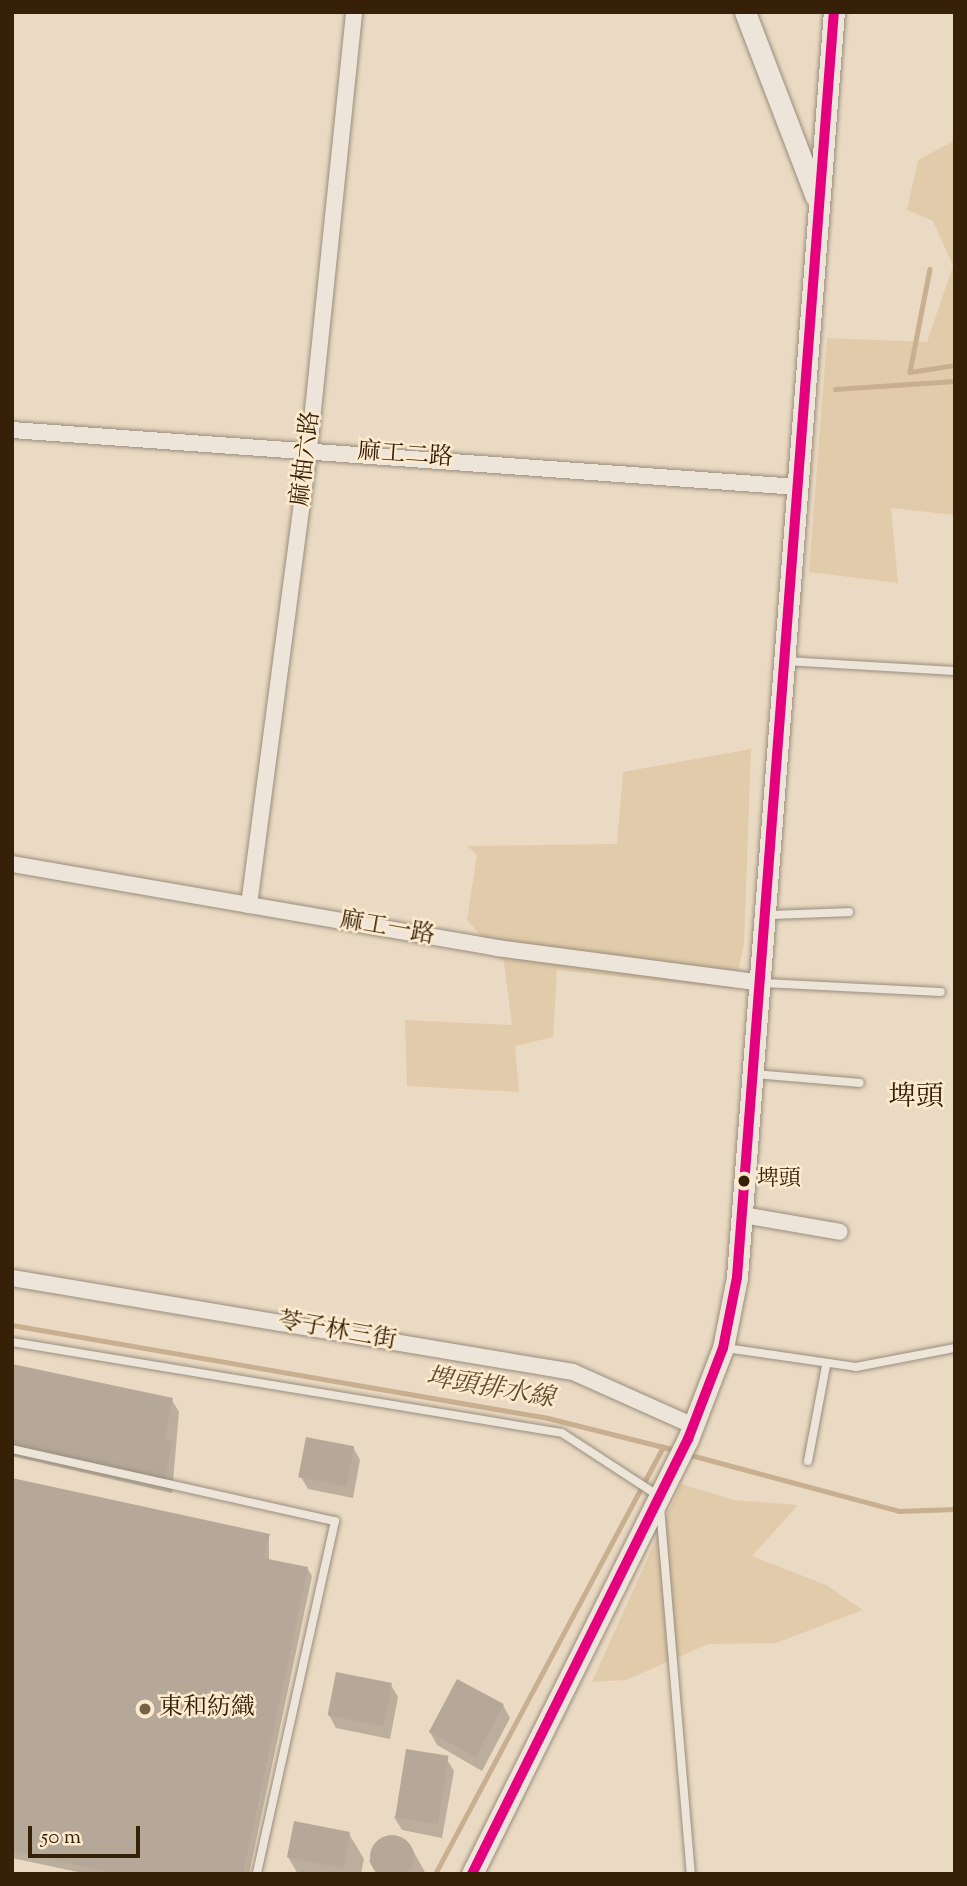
<!DOCTYPE html>
<meta charset="utf-8">
<style>
body{margin:0}
#map{position:relative;width:967px;height:1886px;overflow:hidden;background:#eadac3;font-family:"Sorts Mill Goudy","Noto Serif TC",serif}
div>[style]{position:absolute}
.green>*{inset:0;background:#e1cbaa}
.shadow>*{inset:0;background:#0003}
.stream>*{height:4.5px;margin:-2.25px;padding:0 2.25px;transform-origin:2.25px;border-radius:2.25px;background:#c7af8f}
.building>*{inset:0;background:#b5a898;transform-origin:0 0}
.round{border-radius:50%}
.roads{filter:drop-shadow(0 0 2px #998d7d) drop-shadow(0 0 2px #998d7d)}
.lane>*{height:8px;margin:-4px;padding:0 4px;transform-origin:4px;border-radius:4px;background:#ede5d9}
.street>*{height:16px;margin:-8px;padding:0 8px;transform-origin:8px;border-radius:8px;background:#ede5d9}
.secondary>*{height:21px;margin:-10.5px;padding:0 10.5px;transform-origin:10.5px;border-radius:10.5px;background:#ede5d9}
.bus-1>*{height:10px;margin:-5px;padding:0 5px;transform-origin:5px;border-radius:5px;background:#e5007d}
.dots>*{width:19px;height:19px;translate:-50% -50%;box-sizing:border-box;border:4px solid #fceace;border-radius:50%}
span{translate:-50% -50%;white-space:nowrap;text-align:center;line-height:1.15;-webkit-text-stroke:5px #fceace;paint-order:stroke}
.bus-label{font-size:22px;color:#372008}
.left{translate:0 -50%;text-align:left}
.street-label{font-size:24px;color:#372008}
.poi-label{font-size:24px;color:#372008}
.water-label{font-size:26px;color:#644c30;font-style:italic}
.quarter-label{font-size:28px;color:#372008}
.frame{position:absolute;inset:0;border:14px solid #372008;pointer-events:none}
.scale{position:absolute;left:28px;top:1826px;width:112px;height:32px;box-sizing:border-box;border:4px solid #372008;border-top:0;padding-left:9px;font-size:21px;line-height:24px;white-space:nowrap;color:#372008;-webkit-text-stroke:5px #fceace;paint-order:stroke}
</style>
<div id="map">
<div class="green">
<div style="clip-path:polygon(955px 118px,955px 515px,891px 508px,898px 583px,809px 572px,827px 338px,927px 342px,953px 266px,933px 221px,907px 210px,918px 160px,952px 142px)"></div>
<div style="clip-path:polygon(751px 749px,744px 944px,734px 989px,557px 970px,553px 1037px,515px 1046px,519px 1092px,407px 1086px,405px 1020px,512px 1025px,504px 962px,467px 920px,477px 855px,468px 846px,617px 844px,623px 772px)"></div>
<div style="clip-path:polygon(681px 1484px,734px 1500px,798px 1505px,752px 1556px,826px 1585px,863px 1610px,776px 1643px,708px 1644px,626px 1680px,592px 1682px)"></div>
</div>
<div class="shadow">
<div style="clip-path:polygon(12px 1365px,172px 1400px,179px 1412px,172px 1493px,12px 1456px)"></div>
<div style="clip-path:polygon(353px 1447px,360px 1460px,353px 1498px,308px 1489px,301px 1477px)"></div>
<div style="clip-path:polygon(12px 1480px,269px 1536px,269px 1561px,307px 1568px,312px 1576px,249px 1874px,87px 1874px,12px 1858px)"></div>
<div style="clip-path:polygon(391px 1685px,398px 1697px,390px 1739px,336px 1728px,329px 1715px)"></div>
<div style="clip-path:polygon(503px 1705px,510px 1718px,482px 1771px,437px 1745px,430px 1732px)"></div>
<div style="clip-path:polygon(446px 1758px,454px 1771px,442px 1838px,402px 1830px,394px 1817px)"></div>
<div style="clip-path:polygon(349px 1834px,364px 1859px,361px 1874px,298px 1874px,288px 1857px)"></div>
<div style="clip-path:polygon(391px 1838px,411px 1847px,426px 1874px,377px 1874px,369px 1861px,381px 1840px)"></div>
</div>
<div class="stream">
<div style="left:930px;top:269px;width:105px;rotate:101deg"></div>
<div style="left:910px;top:372px;width:46px;rotate:-8.8deg"></div>
<div style="left:835px;top:389px;width:120px;rotate:-3.8deg"></div>
<div style="left:12px;top:1325px;width:544px;rotate:9.84deg"></div>
<div style="left:548px;top:1418px;width:131px;rotate:14.1deg"></div>
<div style="left:687px;top:1454px;width:220px;rotate:15deg"></div>
<div style="left:899px;top:1511px;width:56px;rotate:-2deg"></div>
<div style="left:435px;top:1874px;width:484px;rotate:-61.9deg"></div>
</div>
<div class="building">
<div style="clip-path:polygon(12px 1364px,173px 1398px,164px 1439px,172px 1440px,165px 1481px,12px 1445px)"></div>
<div style="left:306px;top:1437px;width:49px;height:41px;rotate:11deg"></div>
<div style="clip-path:polygon(12px 1478px,270px 1534px,263px 1558px,308px 1567px,243px 1874px,117px 1874px,12px 1851px)"></div>
<div style="left:336px;top:1672px;width:57px;height:44px;rotate:11deg"></div>
<div style="left:457px;top:1679px;width:53px;height:60px;rotate:28deg"></div>
<div style="left:406px;top:1749px;width:43px;height:69px;rotate:9deg"></div>
<div style="left:294px;top:1821px;width:57px;height:37px;rotate:11deg"></div>
<div class="round" style="left:370px;top:1835px;width:44px;height:44px"></div>
</div>
<div class="roads">
<div class="lane">
<div style="left:785px;top:661px;width:170px;rotate:3.4deg"></div>
<div style="left:768px;top:915px;width:81px;rotate:-2.1deg"></div>
<div style="left:763px;top:983px;width:178px;rotate:2.9deg"></div>
<div style="left:755px;top:1074px;width:105px;rotate:4.9deg"></div>
<div style="left:12px;top:1342px;width:557px;rotate:9.39deg"></div>
<div style="left:562px;top:1433px;width:113px;rotate:33.1deg"></div>
<div style="left:726px;top:1348px;width:131px;rotate:8.3deg"></div>
<div style="left:856px;top:1367px;width:101px;rotate:-10.9deg"></div>
<div style="left:12px;top:1449px;width:331px;rotate:12.6deg"></div>
<div style="left:335px;top:1521px;width:362px;rotate:102.5deg"></div>
<div style="left:808px;top:1461px;width:97px;rotate:-79.3deg"></div>
<div style="left:660px;top:1507px;width:368px;rotate:85.2deg"></div>
</div>
<div class="street">
<div style="left:12px;top:430px;width:787px;rotate:4.15deg"></div>
<div style="left:12px;top:864px;width:492px;rotate:9.8deg"></div>
<div style="left:497px;top:948px;width:268px;rotate:7.5deg"></div>
<div style="left:249px;top:905px;width:460px;rotate:-82.5deg"></div>
<div style="left:309px;top:449px;width:439px;rotate:-84.1deg"></div>
<div style="left:743px;top:1215px;width:98px;rotate:9.9deg"></div>
<div style="left:12px;top:1278px;width:569px;rotate:9.51deg"></div>
<div style="left:573px;top:1372px;width:133px;rotate:24.1deg"></div>
</div>
<div class="secondary">
<div style="left:745px;top:12px;width:198px;rotate:69deg"></div>
<div style="left:472px;top:1874px;width:486px;rotate:-63.6deg"></div>
<div style="left:688px;top:1439px;width:97px;rotate:-69deg"></div>
<div style="left:723px;top:1348px;width:72px;rotate:-78.8deg"></div>
<div style="left:737px;top:1277px;width:1269px;rotate:-85.62deg"></div>
</div>
</div>
<div class="bus-1">
<div style="left:472px;top:1874px;width:486px;rotate:-63.6deg"></div>
<div style="left:688px;top:1439px;width:97px;rotate:-69deg"></div>
<div style="left:723px;top:1348px;width:72px;rotate:-78.8deg"></div>
<div style="left:737px;top:1277px;width:1269px;rotate:-85.62deg"></div>
</div>
<div class="dots">
<div style="left:744px;top:1181px;background:#372008"></div>
<div style="left:145px;top:1709px;background:#766149"></div>
</div>
<div class="bus-label">
<span class="left" style="left:757px;top:1181px">埤頭</span>
</div>
<div class="street-label">
<span style="left:405px;top:456px;rotate:4deg">麻工二路</span>
<span style="left:307px;top:459px;rotate:-83deg">麻柚六路</span>
<span style="left:387px;top:929px;rotate:10deg">麻工一路</span>
<span style="left:337px;top:1332px;rotate:10deg">苓子林三街</span>
</div>
<div class="poi-label">
<span class="left" style="left:159px;top:1709px">東和紡織</span>
</div>
<div class="water-label">
<span style="left:490px;top:1389px;rotate:10deg">埤頭排水線</span>
</div>
<div class="quarter-label">
<span style="left:916px;top:1098px">埤頭</span>
</div>
<div class="frame"></div>
<div class="scale">50 m</div>
</div>
